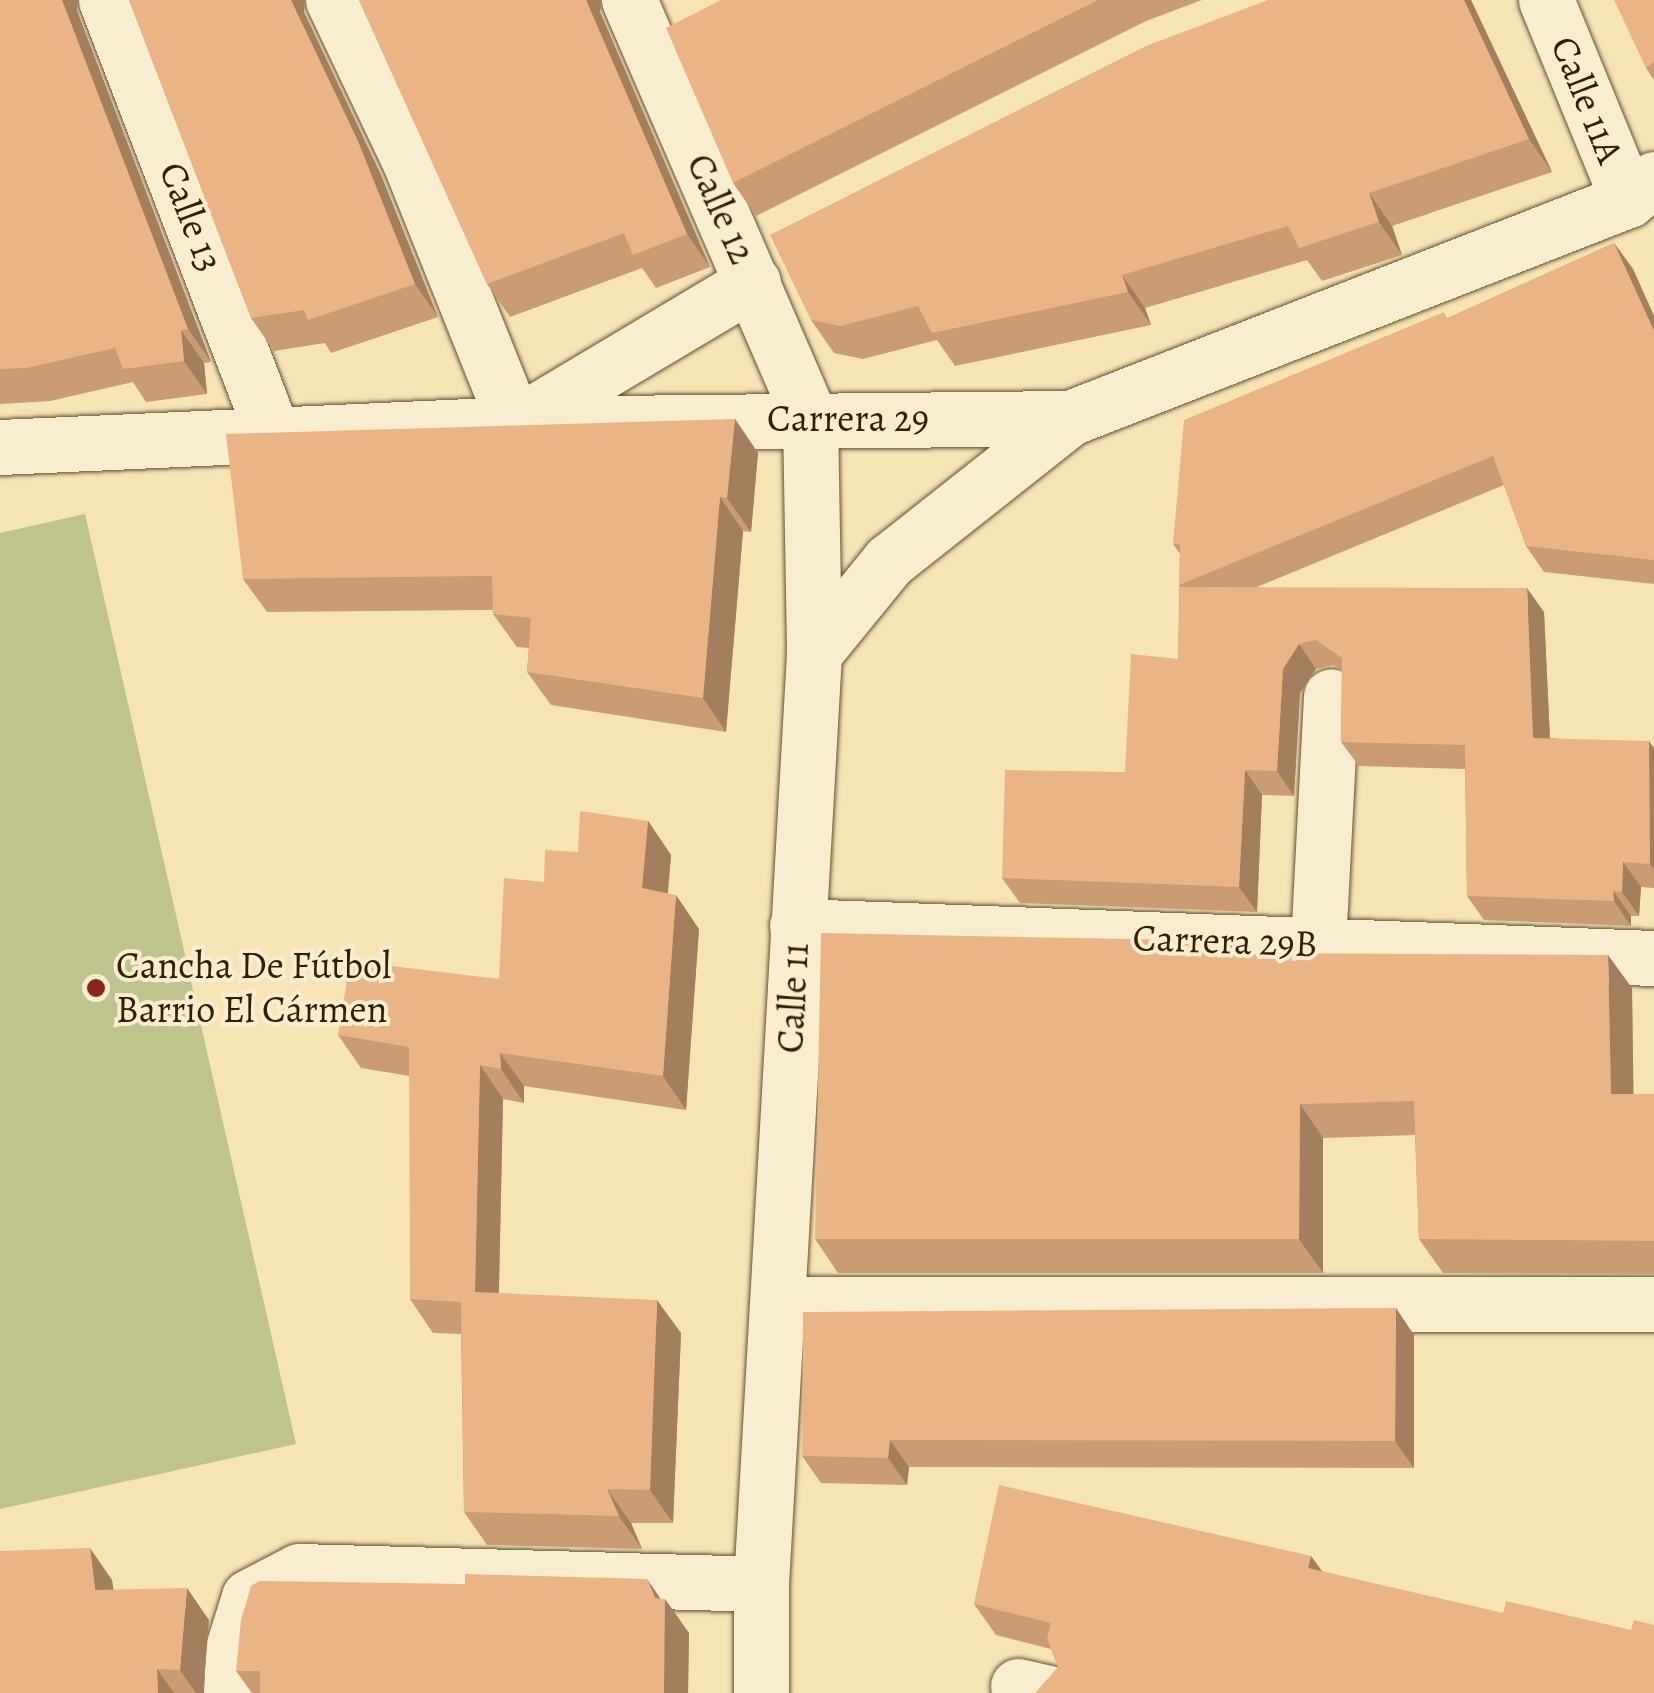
<!DOCTYPE html>
<meta charset="utf-8">
<style>
body{margin:0}
#map{position:relative;width:1654px;height:1693px;overflow:hidden;background:#f6e4b5;font-family:Alegreya,serif}
div>[style]{position:absolute}
.green>*{inset:0;background:#bec48c}
.roads{filter:drop-shadow(0 0 2px #65502d) drop-shadow(0 0 2px #65502d)}
.street>*{height:55px;margin:-27.5px;padding:0 27.5px;transform-origin:27.5px;border-radius:27.5px;background:#f9edcf}
.wall>*{inset:0;background:#c99c73}
.shaded-wall>*{inset:0;background:#a47f5e}
.building>*{inset:0;background:#eab586}
.dots>*{width:28px;height:28px;translate:-50% -50%;box-sizing:border-box;border:5px solid #f9edcf;border-radius:50%}
span{translate:-50% -50%;white-space:nowrap;text-align:center;line-height:1.15;-webkit-text-stroke:8px #f9edcf;paint-order:stroke}
.street-label{font-size:38px;color:#351e00}
.poi-label{font-size:38px;color:#351e00}
.left{translate:0 -50%;text-align:left}
</style>
<div id="map">
<div class="green">
<div style="clip-path:polygon(85px 514px,296px 1444px,0 1509px,0 533px)"></div>
</div>
<div class="roads">
<div class="street">
<div style="left:106px;top:0;width:467px;rotate:69deg"></div>
<div style="left:333px;top:0;width:179px;rotate:64.6deg"></div>
<div style="left:410px;top:162px;width:282px;rotate:68.2deg"></div>
<div style="left:515px;top:424px;width:277px;rotate:-30.8deg"></div>
<div style="left:629px;top:0;width:456px;rotate:66.6deg"></div>
<div style="left:810px;top:419px;width:234px;rotate:89deg"></div>
<div style="left:1546px;top:0;width:216px;rotate:67.7deg"></div>
<div style="left:0;top:447px;width:516px;rotate:-2.56deg"></div>
<div style="left:515px;top:424px;width:555px;rotate:-0.62deg"></div>
<div style="left:1070px;top:418px;width:599px;rotate:-21.34deg"></div>
<div style="left:1628px;top:200px;width:33px;rotate:-39deg"></div>
<div style="left:797px;top:926px;width:858px;rotate:2.14deg"></div>
<div style="left:1318px;top:944px;width:248px;rotate:-87deg"></div>
<div style="left:779px;top:1304px;width:875px"></div>
<div style="left:1018px;top:1686px;width:32px;rotate:13deg"></div>
<div style="left:231px;top:1693px;width:45px;rotate:-87.5deg"></div>
<div style="left:233px;top:1648px;width:53px;rotate:-72.6deg"></div>
<div style="left:249px;top:1597px;width:56px;rotate:-27.5deg"></div>
<div style="left:299px;top:1571px;width:462px;rotate:1.6deg"></div>
<div style="left:761px;top:1693px;width:109px;rotate:-90deg"></div>
<div style="left:761px;top:1584px;width:933px;rotate:-86.74deg"></div>
<div style="left:814px;top:653px;width:119px;rotate:-50.8deg"></div>
<div style="left:889px;top:561px;width:231px;rotate:-38.3deg"></div>
</div>
</div>
<div class="wall">
<div style="clip-path:polygon(0 0,78px 0,77px 11px,211px 362px,204px 363px,207px 394px,146px 402px,133px 382px,50px 401px,0 404px)"></div>
<div style="clip-path:polygon(129px 0,305px 0,304px 12px,381px 175px,438px 317px,331px 353px,325px 343px,274px 351px,251px 318px)"></div>
<div style="clip-path:polygon(359px 0,602px 0,600px 12px,710px 267px,656px 288px,642px 268px,510px 317px,487px 284px)"></div>
<div style="clip-path:polygon(721px 0,1202px 0,1146px 21px,756px 216px,733px 183px)"></div>
<div style="clip-path:polygon(1268px 0,1471px 0,1552px 172px,1392px 226px,1402px 255px,1396px 257px,1322px 281px,1307px 260px,1145px 308px,1151px 325px,955px 366px,937px 340px,863px 359px,834px 353px,811px 320px)"></div>
<div style="clip-path:polygon(1654px 0,1654px 80px,1646px 68px)"></div>
<div style="clip-path:polygon(1614px 243px,1633px 269px,1654px 316px,1654px 584px,1544px 572px,1526px 546px,1504px 485px,1257px 587px,1544px 612px,1550px 738px,1654px 748px,1654px 888px,1641px 887px,1639px 916px,1631px 916px,1631px 926px,1484px 920px,1467px 896px,1465px 769px,1359px 766px,1341px 742px,1342px 671px,1334px 665px,1316px 669px,1300px 693px,1294px 796px,1262px 795px,1257px 912px,1020px 903px,1002px 878px,1125px 772px,1178px 659px,1180px 554px,1173px 544px,1448px 318px)"></div>
<div style="clip-path:polygon(735px 419px,758px 453px,751px 532px,743px 531px,726px 732px,551px 705px,527px 672px,529px 648px,517px 647px,493px 614px,493px 610px,267px 612px,243px 579px)"></div>
<div style="clip-path:polygon(648px 821px,671px 855px,668px 894px,699px 929px,686px 1110px,524px 1086px,524px 1103px,503px 1099px,499px 1293px,681px 1333px,673px 1523px,631px 1523px,642px 1549px,487px 1545px,464px 1512px,461px 1334px,433px 1333px,410px 1299px,410px 1076px,361px 1068px,338px 1035px,499px 979px,544px 882px,578px 852px)"></div>
<div style="clip-path:polygon(1230px 941px,1239px 953px,1632px 988px,1633px 1094px,1654px 1094px,1654px 1274px,1443px 1273px,1419px 1239px,1415px 1135px,1323px 1138px,1323px 1273px,838px 1273px,815px 1239px)"></div>
<div style="clip-path:polygon(1414px 1335px,1414px 1468px,909px 1467px,907px 1485px,821px 1483px,802px 1456px)"></div>
<div style="clip-path:polygon(1311px 1556px,1322px 1571px,1654px 1693px,1058px 1667px,1051px 1649px,996px 1635px,974px 1604px)"></div>
<div style="clip-path:polygon(112px 1580px,113px 1590px,209px 1620px,203px 1693px,0 1693px)"></div>
<div style="clip-path:polygon(660px 1599px,689px 1633px,688px 1693px,252px 1693px,236px 1671px)"></div>
</div>
<div class="shaded-wall">
<div style="clip-path:polygon(62px 0,78px 0,77px 11px,211px 362px,188px 329px)"></div>
<div style="clip-path:polygon(291px 0,305px 0,304px 12px,381px 175px,438px 317px,415px 284px)"></div>
<div style="clip-path:polygon(586px 0,602px 0,600px 12px,710px 267px,687px 234px)"></div>
<div style="clip-path:polygon(1464px 0,1471px 0,1552px 172px,1529px 139px)"></div>
<div style="clip-path:polygon(1369px 193px,1392px 226px,1402px 255px,1379px 222px)"></div>
<div style="clip-path:polygon(1614px 243px,1633px 269px,1654px 316px,1654px 331px)"></div>
<div style="clip-path:polygon(1122px 275px,1145px 308px,1151px 325px,1128px 292px)"></div>
<div style="clip-path:polygon(181px 330px,204px 363px,207px 394px,184px 361px)"></div>
<div style="clip-path:polygon(735px 419px,758px 453px,751px 532px,727px 498px)"></div>
<div style="clip-path:polygon(720px 497px,743px 531px,726px 732px,703px 698px)"></div>
<div style="clip-path:polygon(1527px 588px,1544px 612px,1551px 762px,1533px 738px)"></div>
<div style="clip-path:polygon(1299px 644px,1316px 669px,1300px 693px,1294px 796px,1277px 771px,1283px 669px)"></div>
<div style="clip-path:polygon(1649px 741px,1654px 748px,1654px 870px,1650px 864px)"></div>
<div style="clip-path:polygon(1245px 770px,1262px 795px,1257px 912px,1239px 887px)"></div>
<div style="clip-path:polygon(648px 821px,671px 855px,665px 921px,642px 888px)"></div>
<div style="clip-path:polygon(1623px 862px,1641px 887px,1639px 916px,1622px 892px)"></div>
<div style="clip-path:polygon(1613px 891px,1631px 916px,1631px 926px,1614px 901px)"></div>
<div style="clip-path:polygon(676px 895px,699px 929px,686px 1110px,663px 1076px)"></div>
<div style="clip-path:polygon(1230px 941px,1254px 974px,1230px 953px)"></div>
<div style="clip-path:polygon(1608px 955px,1632px 988px,1634px 1127px,1611px 1094px)"></div>
<div style="clip-path:polygon(500px 1053px,524px 1086px,524px 1103px,501px 1069px)"></div>
<div style="clip-path:polygon(480px 1065px,503px 1099px,498px 1326px,475px 1292px)"></div>
<div style="clip-path:polygon(1300px 1104px,1323px 1138px,1323px 1273px,1299px 1239px)"></div>
<div style="clip-path:polygon(657px 1300px,681px 1333px,673px 1523px,650px 1490px)"></div>
<div style="clip-path:polygon(1396px 1308px,1414px 1335px,1414px 1468px,1395px 1441px)"></div>
<div style="clip-path:polygon(890px 1440px,909px 1467px,907px 1485px,888px 1458px)"></div>
<div style="clip-path:polygon(607px 1489px,631px 1523px,642px 1549px,619px 1516px)"></div>
<div style="clip-path:polygon(90px 1548px,112px 1580px,118px 1622px,95px 1590px)"></div>
<div style="clip-path:polygon(1311px 1556px,1333px 1587px,1308px 1568px)"></div>
<div style="clip-path:polygon(647px 1579px,665px 1605px,665px 1599px,689px 1633px,688px 1693px,664px 1693px,655px 1598px)"></div>
<div style="clip-path:polygon(187px 1588px,209px 1620px,203px 1693px,196px 1693px,180px 1670px)"></div>
<div style="clip-path:polygon(157px 1669px,174px 1693px,158px 1693px)"></div>
</div>
<div class="building">
<div style="clip-path:polygon(0 0,62px 0,188px 329px,181px 330px,184px 361px,123px 369px,115px 348px,26px 368px,0 369px)"></div>
<div style="clip-path:polygon(129px 0,291px 0,358px 141px,415px 284px,308px 320px,304px 310px,251px 318px)"></div>
<div style="clip-path:polygon(359px 0,586px 0,687px 234px,633px 255px,624px 233px,487px 284px)"></div>
<div style="clip-path:polygon(721px 0,1098px 0,733px 183px,666px 28px)"></div>
<div style="clip-path:polygon(1268px 0,1464px 0,1529px 139px,1369px 193px,1379px 222px,1372px 224px,1299px 248px,1288px 226px,1122px 275px,1128px 292px,932px 333px,918px 306px,840px 326px,811px 320px,770px 235px,1146px 46px)"></div>
<div style="clip-path:polygon(1614px 0,1654px 0,1654px 62px,1646px 68px)"></div>
<div style="clip-path:polygon(1614px 243px,1654px 331px,1654px 560px,1526px 546px,1493px 456px,1179px 585px,1180px 544px,1173px 544px,1184px 420px,1444px 312px,1447px 318px)"></div>
<div style="clip-path:polygon(735px 419px,727px 498px,720px 497px,703px 698px,527px 672px,531px 618px,493px 614px,492px 576px,243px 579px,226px 434px)"></div>
<div style="clip-path:polygon(1180px 587px,1527px 588px,1533px 738px,1649px 741px,1650px 864px,1623px 862px,1622px 892px,1613px 891px,1614px 901px,1467px 896px,1465px 745px,1341px 742px,1342px 658px,1316px 640px,1299px 644px,1283px 669px,1277px 771px,1245px 770px,1239px 887px,1002px 878px,1005px 770px,1125px 772px,1131px 654px,1178px 659px)"></div>
<div style="clip-path:polygon(580px 811px,648px 821px,642px 888px,676px 895px,663px 1076px,500px 1053px,501px 1069px,480px 1065px,475px 1292px,657px 1300px,650px 1490px,607px 1489px,619px 1516px,464px 1512px,461px 1302px,410px 1299px,409px 1047px,338px 1035px,350px 961px,499px 979px,504px 878px,544px 882px,545px 850px,578px 852px)"></div>
<div style="clip-path:polygon(821px 933px,1230px 941px,1230px 953px,1608px 955px,1611px 1094px,1654px 1094px,1654px 1241px,1419px 1239px,1414px 1101px,1300px 1104px,1299px 1239px,815px 1239px)"></div>
<div style="clip-path:polygon(1396px 1308px,1395px 1441px,890px 1440px,888px 1458px,802px 1456px,803px 1312px)"></div>
<div style="clip-path:polygon(999px 1485px,1311px 1556px,1308px 1568px,1503px 1613px,1506px 1601px,1631px 1630px,1634px 1620px,1654px 1625px,1654px 1693px,1035px 1693px,1058px 1667px,1047px 1638px,1051px 1623px,974px 1604px)"></div>
<div style="clip-path:polygon(90px 1548px,95px 1590px,187px 1588px,180px 1670px,157px 1669px,158px 1693px,0 1693px,0 1551px)"></div>
<div style="clip-path:polygon(465px 1574px,647px 1579px,655px 1598px,665px 1599px,664px 1693px,260px 1693px,260px 1671px,236px 1671px,241px 1620px,251px 1586px,259px 1581px,465px 1584px)"></div>
</div>
<div class="dots">
<div style="left:96px;top:988px;background:#8f2418"></div>
</div>
<div class="street-label">
<span style="left:1587px;top:100px;rotate:68deg">Calle 11A</span>
<span style="left:721px;top:209px;rotate:66deg">Calle 12</span>
<span style="left:191px;top:217px;rotate:69deg">Calle 13</span>
<span style="left:848px;top:419px">Carrera 29</span>
<span style="left:1225px;top:941px;rotate:2deg">Carrera 29B</span>
<span style="left:793px;top:998px;rotate:-87deg">Calle 11</span>
</div>
<div class="poi-label">
<span class="left" style="left:116px;top:988px">Cancha De Fútbol<br>Barrio El Cármen</span>
</div>
</div>
